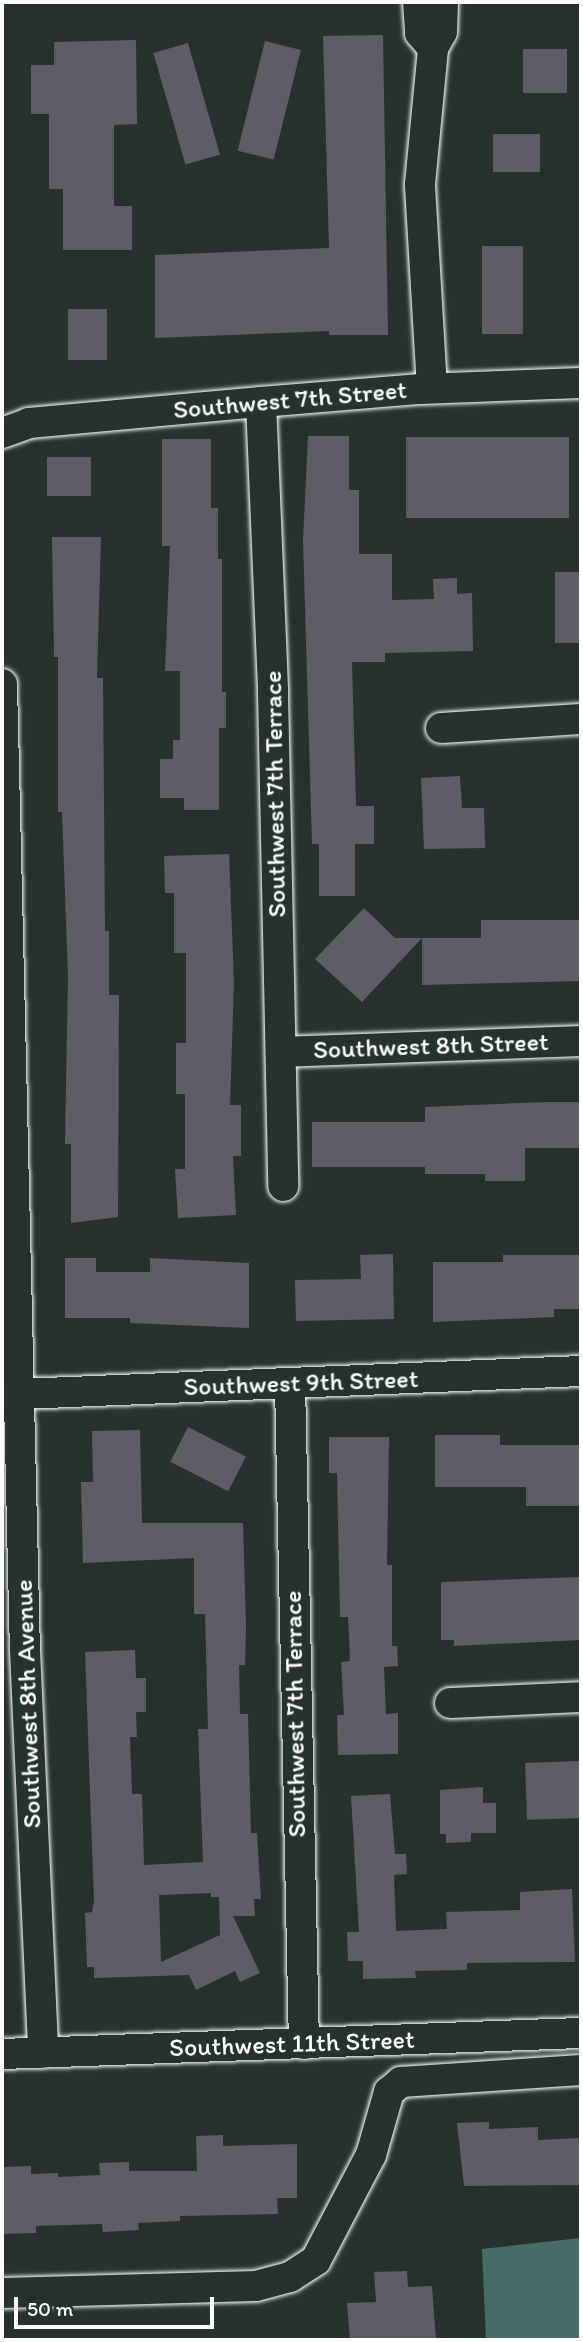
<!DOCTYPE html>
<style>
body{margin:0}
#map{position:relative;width:583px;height:2342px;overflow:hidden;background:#26332d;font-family:Itim,sans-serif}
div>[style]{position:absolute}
.water>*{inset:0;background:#476b6b}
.building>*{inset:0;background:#605c67;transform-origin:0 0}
.roads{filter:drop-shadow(0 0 2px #fff) drop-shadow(0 0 2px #fff)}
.minor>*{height:30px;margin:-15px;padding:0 15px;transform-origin:15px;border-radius:15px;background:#26332d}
span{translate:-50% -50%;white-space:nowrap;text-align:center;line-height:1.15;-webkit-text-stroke:5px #26332d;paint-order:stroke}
.street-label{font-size:26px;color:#fff}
.frame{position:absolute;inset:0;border:4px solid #fff;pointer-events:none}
.scale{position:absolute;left:14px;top:2297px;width:200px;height:32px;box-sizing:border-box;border:4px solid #fff;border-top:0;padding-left:9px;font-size:21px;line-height:24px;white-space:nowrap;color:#fff;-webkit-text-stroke:5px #26332d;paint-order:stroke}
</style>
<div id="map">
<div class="water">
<div style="clip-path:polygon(581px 2238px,581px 2340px,486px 2340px,482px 2249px)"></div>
</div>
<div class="building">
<div style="clip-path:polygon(383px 35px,388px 335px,329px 335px,329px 331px,155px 338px,155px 255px,329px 248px,323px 36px)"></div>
<div style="clip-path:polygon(136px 40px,137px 124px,114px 125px,114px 206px,132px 206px,132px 250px,63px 250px,63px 189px,49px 189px,49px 114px,31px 114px,31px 65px,54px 65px,54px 42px)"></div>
<div style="left:265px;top:41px;width:37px;height:113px;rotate:14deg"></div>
<div style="left:188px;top:43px;width:116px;height:36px;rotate:74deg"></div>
<div style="left:523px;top:49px;width:44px;height:44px"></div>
<div style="left:493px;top:134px;width:47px;height:38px"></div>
<div style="left:482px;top:246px;width:41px;height:88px"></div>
<div style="left:68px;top:309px;width:39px;height:51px"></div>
<div style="clip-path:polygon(308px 436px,349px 436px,349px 490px,359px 490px,359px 554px,392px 554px,392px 600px,434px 599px,433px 579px,457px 578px,457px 594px,472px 593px,473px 651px,385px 653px,385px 662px,352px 662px,356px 806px,374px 806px,374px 844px,355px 844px,355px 896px,319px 896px,319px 844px,312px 844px,303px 540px)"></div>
<div style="left:569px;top:437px;width:81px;height:163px;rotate:90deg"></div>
<div style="clip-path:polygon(162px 439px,211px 439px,211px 508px,218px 508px,218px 559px,222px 559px,222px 692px,226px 692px,226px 728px,219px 728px,219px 810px,184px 810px,184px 798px,160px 798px,160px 759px,173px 759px,173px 740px,180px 740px,180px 671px,165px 671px,170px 546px,162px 546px)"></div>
<div style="left:47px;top:457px;width:44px;height:39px"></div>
<div style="clip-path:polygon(52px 537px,101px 537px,97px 678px,103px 678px,105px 931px,109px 931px,109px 995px,119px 995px,118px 1217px,71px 1223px,71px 1144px,65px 1144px,68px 975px,62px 812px,58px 812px,58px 657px,54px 657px)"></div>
<div style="left:555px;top:572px;width:26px;height:71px"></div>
<div style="clip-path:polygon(460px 776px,462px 808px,484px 808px,485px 848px,424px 849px,421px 778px)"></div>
<div style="clip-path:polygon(229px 854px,234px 982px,230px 1105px,241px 1105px,241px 1156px,233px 1156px,236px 1215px,178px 1218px,175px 1169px,185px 1169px,185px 1094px,176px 1094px,176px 1043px,186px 1043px,186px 953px,174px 953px,174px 893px,165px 893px,164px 856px)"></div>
<div style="clip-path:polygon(364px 908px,395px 938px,422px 938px,362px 1002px,315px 959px)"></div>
<div style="clip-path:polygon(481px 920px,581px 920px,581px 981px,422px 985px,422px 938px,481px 938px)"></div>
<div style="clip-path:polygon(546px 1102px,581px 1102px,581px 1148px,525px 1148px,525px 1181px,485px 1181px,485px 1174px,425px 1174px,425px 1167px,312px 1167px,312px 1122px,425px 1122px,425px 1107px)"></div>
<div style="clip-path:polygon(393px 1254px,394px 1319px,296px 1321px,295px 1280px,361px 1279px,360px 1255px)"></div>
<div style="clip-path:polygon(503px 1255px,581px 1255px,581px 1309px,554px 1309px,554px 1317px,433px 1322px,433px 1262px,503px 1262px)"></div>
<div style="clip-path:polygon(65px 1258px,96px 1258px,96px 1272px,150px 1272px,150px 1258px,249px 1263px,249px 1328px,130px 1323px,130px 1318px,65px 1318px)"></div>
<div style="left:188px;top:1427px;width:65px;height:39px;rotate:27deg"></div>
<div style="clip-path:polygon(evenodd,140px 1430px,142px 1523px,243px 1523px,246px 1627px,245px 1665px,239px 1665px,240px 1714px,248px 1714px,251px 1833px,257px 1833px,261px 1899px,254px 1899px,255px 1916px,233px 1916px,260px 1973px,240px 1982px,235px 1971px,196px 1990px,189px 1975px,94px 1978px,94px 1967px,87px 1967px,85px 1913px,92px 1912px,94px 1901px,85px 1652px,135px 1650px,136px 1678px,146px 1678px,146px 1712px,136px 1712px,137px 1737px,130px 1737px,132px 1794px,142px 1794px,144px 1865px,203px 1862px,198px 1729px,208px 1729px,205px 1614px,194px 1614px,194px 1558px,83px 1563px,81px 1482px,93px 1482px,92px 1431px,140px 1430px,211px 1893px,211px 1897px,219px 1897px,220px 1935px,161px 1962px,159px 1895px,211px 1893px)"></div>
<div style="clip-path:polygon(435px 1435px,500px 1435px,500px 1445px,581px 1445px,581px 1506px,526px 1506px,526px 1487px,435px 1487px)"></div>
<div style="clip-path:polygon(329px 1437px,389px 1437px,387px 1565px,392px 1565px,392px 1646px,397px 1646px,398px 1666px,384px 1667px,386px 1714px,398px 1713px,398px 1754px,338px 1755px,337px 1715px,344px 1715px,341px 1662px,350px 1661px,348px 1617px,340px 1617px,337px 1473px,329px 1473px)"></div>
<div style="clip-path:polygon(581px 1577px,581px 1640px,454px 1646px,454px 1640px,441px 1640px,441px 1582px)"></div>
<div style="left:579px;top:1761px;width:57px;height:54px;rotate:88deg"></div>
<div style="clip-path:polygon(483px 1787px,483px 1803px,496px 1803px,496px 1833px,471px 1833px,471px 1842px,446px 1843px,446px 1834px,440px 1834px,440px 1790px)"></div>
<div style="clip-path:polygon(390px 1794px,395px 1854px,406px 1854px,407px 1874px,394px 1875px,396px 1931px,447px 1929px,446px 1912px,520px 1910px,520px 1892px,572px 1889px,575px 1962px,467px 1963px,467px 1970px,415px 1971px,416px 1978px,363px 1979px,363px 1961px,348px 1961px,347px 1932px,359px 1932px,351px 1796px)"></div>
<div style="clip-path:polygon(489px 2122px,489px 2129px,538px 2127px,538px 2140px,581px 2138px,581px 2185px,464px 2186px,457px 2123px)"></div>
<div style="clip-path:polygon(223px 2135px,223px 2146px,297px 2144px,297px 2198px,277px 2198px,278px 2214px,180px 2216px,180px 2221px,138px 2223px,139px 2230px,103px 2232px,102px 2224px,36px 2226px,36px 2233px,3px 2234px,2px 2167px,31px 2166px,31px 2174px,58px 2173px,58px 2177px,100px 2175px,99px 2163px,129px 2162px,129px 2171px,197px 2171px,196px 2136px)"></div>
<div style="clip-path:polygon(407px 2271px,408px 2287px,432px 2286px,436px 2340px,350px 2340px,347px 2303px,376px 2302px,374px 2272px)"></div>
</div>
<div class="roads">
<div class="minor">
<div style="left:418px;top:2px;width:31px;rotate:86deg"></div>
<div style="left:420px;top:33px;width:20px;rotate:49deg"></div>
<div style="left:433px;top:48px;width:18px;rotate:-61deg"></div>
<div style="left:442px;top:32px;width:30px;rotate:-88deg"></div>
<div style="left:432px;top:388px;width:204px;rotate:-93.4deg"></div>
<div style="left:420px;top:184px;width:137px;rotate:-84.5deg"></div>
<div style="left:261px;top:402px;width:291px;rotate:87.6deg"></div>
<div style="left:273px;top:693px;width:493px;rotate:88.8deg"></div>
<div style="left:2px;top:433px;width:29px;rotate:-20deg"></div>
<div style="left:29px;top:423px;width:233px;rotate:-5.2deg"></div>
<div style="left:261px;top:402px;width:160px;rotate:-4.7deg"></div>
<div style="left:420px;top:389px;width:161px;rotate:-2.1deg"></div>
<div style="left:2px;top:684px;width:966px;rotate:88.64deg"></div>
<div style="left:25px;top:1650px;width:403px;rotate:87.4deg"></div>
<div style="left:441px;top:728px;width:140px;rotate:-3.7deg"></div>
<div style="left:281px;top:1052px;width:300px;rotate:-2.1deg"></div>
<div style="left:290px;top:1383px;width:661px;rotate:88.79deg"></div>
<div style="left:21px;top:1394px;width:560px;rotate:-2.35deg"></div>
<div style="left:450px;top:1703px;width:131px;rotate:-2.6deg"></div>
<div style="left:2px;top:2054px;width:579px;rotate:-2.08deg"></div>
<div style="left:2px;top:2293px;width:254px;rotate:-1.6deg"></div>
<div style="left:256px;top:2286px;width:35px;rotate:-15deg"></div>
<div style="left:290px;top:2277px;width:31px;rotate:-33deg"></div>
<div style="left:316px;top:2260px;width:119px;rotate:-62.4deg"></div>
<div style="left:371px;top:2155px;width:66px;rotate:-74.1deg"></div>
<div style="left:389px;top:2092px;width:16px;rotate:-40deg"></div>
<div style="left:401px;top:2082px;width:180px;rotate:-3.8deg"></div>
</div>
</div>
<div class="street-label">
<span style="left:290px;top:400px;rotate:-5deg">Southwest 7th Street</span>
<span style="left:275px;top:794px;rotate:-91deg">Southwest 7th Terrace</span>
<span style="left:431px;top:1046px;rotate:-2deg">Southwest 8th Street</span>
<span style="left:301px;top:1383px;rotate:-2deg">Southwest 9th Street</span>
<span style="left:28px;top:1704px;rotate:-92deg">Southwest 8th Avenue</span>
<span style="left:295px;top:1714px;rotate:-91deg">Southwest 7th Terrace</span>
<span style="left:292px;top:2044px;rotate:-2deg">Southwest 11th Street</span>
</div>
<div class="frame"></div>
<div class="scale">50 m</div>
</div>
